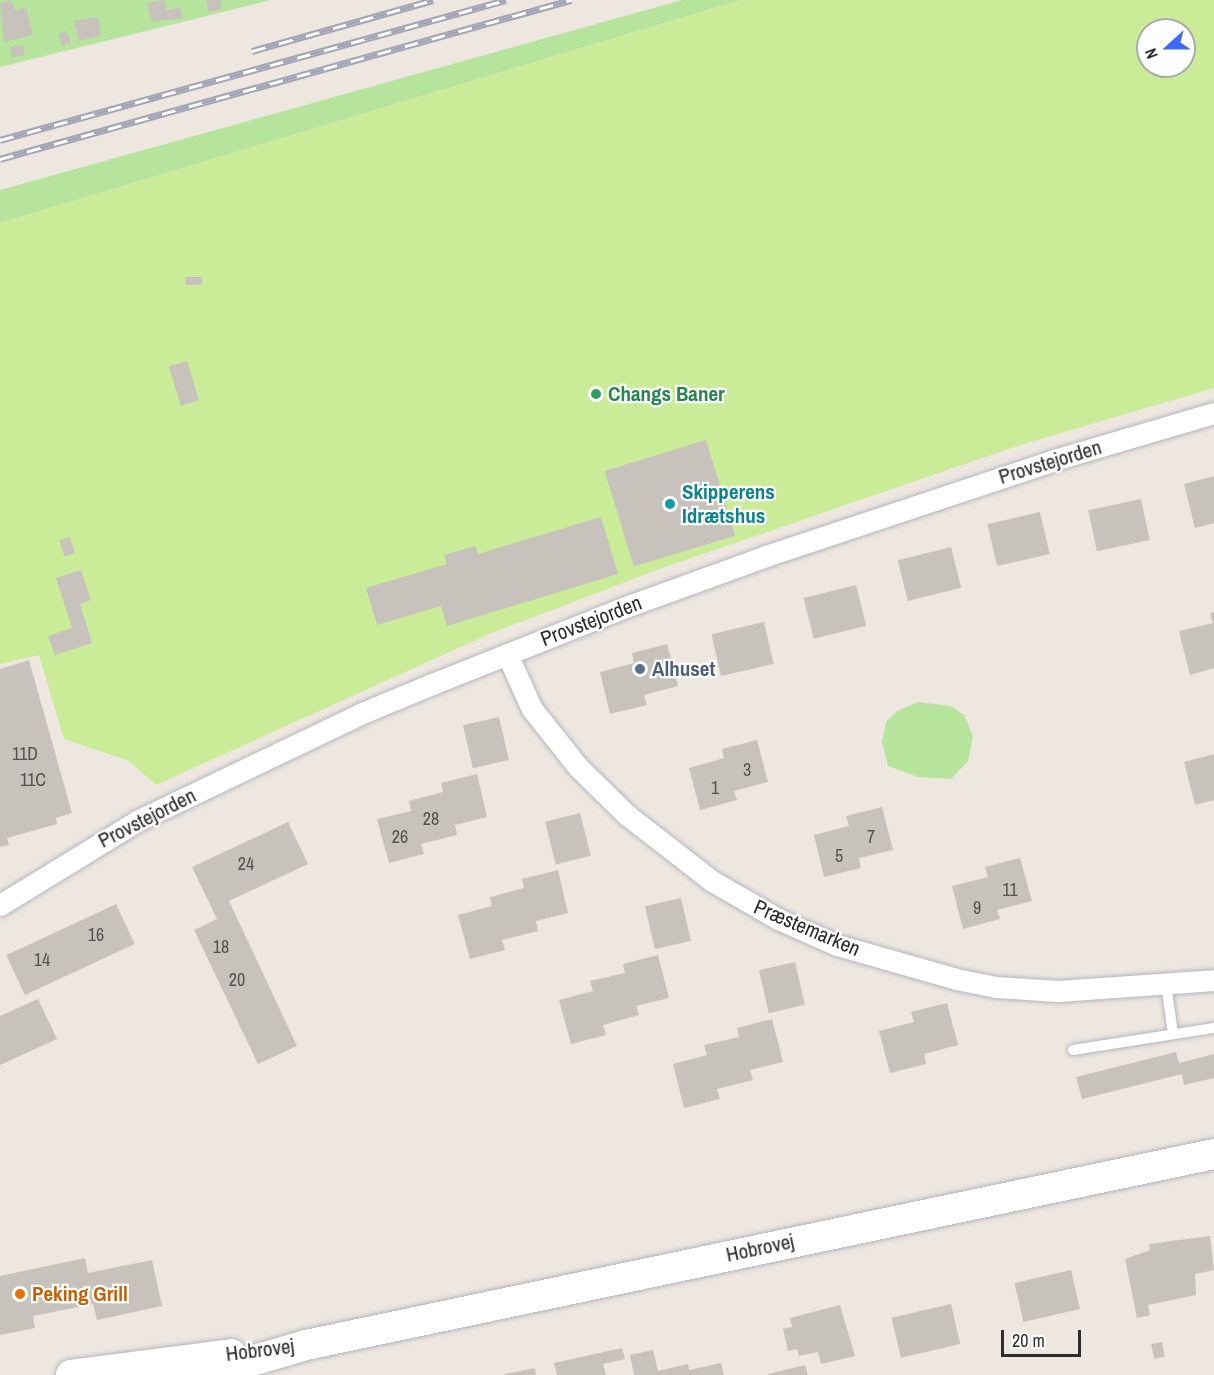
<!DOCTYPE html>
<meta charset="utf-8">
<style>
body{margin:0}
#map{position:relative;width:1214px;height:1375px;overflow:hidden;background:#eee7df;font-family:"Archivo Narrow",sans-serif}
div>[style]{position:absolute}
.green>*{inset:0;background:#b7e49c}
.pitch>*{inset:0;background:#caeb98}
.building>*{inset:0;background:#c7c2bb;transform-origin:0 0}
.roads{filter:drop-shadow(0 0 2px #b3b6c0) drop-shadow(0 0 2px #b3b6c0)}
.lane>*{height:10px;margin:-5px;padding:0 5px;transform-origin:5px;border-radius:5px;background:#fff}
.street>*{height:21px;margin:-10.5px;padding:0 10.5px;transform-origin:10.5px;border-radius:10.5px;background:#fff}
.secondary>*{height:30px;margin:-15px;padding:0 15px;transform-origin:15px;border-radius:15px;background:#fff}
.rail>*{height:7px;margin-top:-3.5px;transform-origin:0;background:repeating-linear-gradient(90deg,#fff 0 14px,#a2a5b7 0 28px);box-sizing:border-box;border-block:2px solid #a2a5b7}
.dots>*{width:16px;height:16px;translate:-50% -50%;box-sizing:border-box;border:3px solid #fff;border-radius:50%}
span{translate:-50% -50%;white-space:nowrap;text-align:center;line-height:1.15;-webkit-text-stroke:4.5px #fff;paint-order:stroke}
.number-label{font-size:18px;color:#545250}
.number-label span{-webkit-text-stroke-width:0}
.leisure-label{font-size:21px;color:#27864d;font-weight:700}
.left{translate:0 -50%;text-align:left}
.street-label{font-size:21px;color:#2d2d2d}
.culture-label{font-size:21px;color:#0d838f;font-weight:700}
.service-label{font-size:21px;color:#4e5e75;font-weight:700}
.food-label{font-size:21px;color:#c56008;font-weight:700}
.north{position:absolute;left:1136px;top:18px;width:60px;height:60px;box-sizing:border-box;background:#fff;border:2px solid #ababab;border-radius:50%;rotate:249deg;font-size:16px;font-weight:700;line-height:24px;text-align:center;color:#2d2d2d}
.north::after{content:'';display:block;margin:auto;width:21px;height:27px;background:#4168fa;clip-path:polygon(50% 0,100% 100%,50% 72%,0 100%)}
.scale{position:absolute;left:1001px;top:1330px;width:80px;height:27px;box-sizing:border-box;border:3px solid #2d2d2d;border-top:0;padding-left:8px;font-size:18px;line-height:21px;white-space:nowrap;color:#2d2d2d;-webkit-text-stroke:4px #fff;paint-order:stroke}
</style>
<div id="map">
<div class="green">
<div style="clip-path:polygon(0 0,271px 0,0 67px)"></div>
<div style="clip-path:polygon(682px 0,741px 0,0 223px,0 190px)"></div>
<div style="clip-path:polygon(918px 702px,951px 706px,964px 715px,973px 736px,968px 761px,951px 779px,918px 777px,888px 766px,882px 742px,886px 722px,897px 711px)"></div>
</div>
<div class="pitch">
<div style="clip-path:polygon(evenodd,741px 0,1214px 0,1214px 388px,1020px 445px,662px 568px,489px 634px,156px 785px,129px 761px,64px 739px,39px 655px,0 664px,0 223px,741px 0,1148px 30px,1184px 30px,1184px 66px,1148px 66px,1148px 30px)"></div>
</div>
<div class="building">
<div style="clip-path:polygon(11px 0,15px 10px,26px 7px,33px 35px,4px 42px,0 3px)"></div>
<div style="clip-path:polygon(164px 0,167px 11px,180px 7px,183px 18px,152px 22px,147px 3px)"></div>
<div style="clip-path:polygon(206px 0,220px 0,222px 9px,209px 12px)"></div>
<div style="clip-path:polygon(98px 17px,101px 35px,79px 41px,74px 21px)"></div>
<div style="left:67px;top:31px;width:13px;height:9px;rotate:72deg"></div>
<div style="left:23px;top:45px;width:10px;height:13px;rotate:79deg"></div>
<div style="left:185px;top:277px;width:17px;height:8px"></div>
<div style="left:187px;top:361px;width:41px;height:19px;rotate:73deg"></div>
<div style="left:706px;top:440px;width:100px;height:106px;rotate:73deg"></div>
<div style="clip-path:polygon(1214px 476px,1214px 523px,1195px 528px,1184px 484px)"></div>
<div style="left:1141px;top:499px;width:42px;height:54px;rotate:78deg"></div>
<div style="left:1040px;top:512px;width:43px;height:54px;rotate:77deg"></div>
<div style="clip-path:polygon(601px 517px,618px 574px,447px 626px,441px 606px,377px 625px,366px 588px,447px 564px,444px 555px,475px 546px,478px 554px)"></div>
<div style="left:70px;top:537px;width:17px;height:11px;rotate:73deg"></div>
<div style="left:951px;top:547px;width:42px;height:55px;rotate:76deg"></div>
<div style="clip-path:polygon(81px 570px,91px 600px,80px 604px,92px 643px,55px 655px,48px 636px,72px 628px,56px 578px)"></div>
<div style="left:856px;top:585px;width:42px;height:54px;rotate:76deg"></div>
<div style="clip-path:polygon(1214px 612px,1214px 668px,1190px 675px,1179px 631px,1213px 623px,1210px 613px)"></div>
<div style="left:764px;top:622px;width:43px;height:54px;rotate:77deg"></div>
<div style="clip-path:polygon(667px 644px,678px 686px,644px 695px,647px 705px,610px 714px,600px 672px,634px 663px,632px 653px)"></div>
<div style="clip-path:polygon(29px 660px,72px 813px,56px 818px,57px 824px,7px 838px,9px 845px,0 847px,0 669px)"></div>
<div style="left:499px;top:717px;width:44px;height:37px;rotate:77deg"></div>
<div style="clip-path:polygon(757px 740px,768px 782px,734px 791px,737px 800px,700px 810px,689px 768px,724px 758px,722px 749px)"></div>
<div style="clip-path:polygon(1214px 754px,1214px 800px,1195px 805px,1184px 762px)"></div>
<div style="clip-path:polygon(477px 774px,487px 817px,455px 825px,457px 835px,421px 844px,424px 854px,389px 863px,377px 819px,411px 811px,409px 801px,443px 792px,441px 783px)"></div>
<div style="clip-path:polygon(882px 807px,893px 850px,859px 858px,861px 868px,824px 877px,814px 835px,849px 826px,846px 816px)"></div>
<div style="left:580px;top:813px;width:44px;height:36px;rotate:76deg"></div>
<div style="clip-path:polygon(288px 822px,308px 864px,229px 901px,297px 1046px,258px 1064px,194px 930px,217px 919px,192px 867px)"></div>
<div style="clip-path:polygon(1020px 858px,1032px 901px,997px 910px,1000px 919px,963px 929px,952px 886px,988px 877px,985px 867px)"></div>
<div style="clip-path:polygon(558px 870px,568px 913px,536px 921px,538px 931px,502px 940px,505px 950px,470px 959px,458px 915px,492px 906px,490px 897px,524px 888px,522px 879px)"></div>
<div style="left:681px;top:898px;width:44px;height:37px;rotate:77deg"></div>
<div style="left:116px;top:904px;width:44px;height:121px;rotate:65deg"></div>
<div style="clip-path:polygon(658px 955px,669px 998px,636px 1006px,639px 1015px,603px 1025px,606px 1035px,571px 1044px,559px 1000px,593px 991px,590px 981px,625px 973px,623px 964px)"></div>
<div style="left:795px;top:962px;width:44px;height:37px;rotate:77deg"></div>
<div style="clip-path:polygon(38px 999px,57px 1039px,0 1065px,0 1016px)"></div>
<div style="clip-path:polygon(947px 1003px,958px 1045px,924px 1054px,926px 1064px,890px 1073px,879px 1031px,914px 1022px,911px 1012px)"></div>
<div style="clip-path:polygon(772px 1019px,783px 1062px,750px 1070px,753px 1080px,717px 1089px,720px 1099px,684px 1108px,673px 1064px,707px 1055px,704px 1045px,739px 1037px,737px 1028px)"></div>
<div style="clip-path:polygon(1176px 1052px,1179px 1063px,1214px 1054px,1214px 1078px,1184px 1085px,1182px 1074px,1082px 1099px,1076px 1077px)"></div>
<div style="clip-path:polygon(1210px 1236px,1214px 1270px,1195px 1274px,1196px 1295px,1148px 1305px,1150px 1315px,1137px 1318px,1125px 1259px,1150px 1250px,1149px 1244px)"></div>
<div style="clip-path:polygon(85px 1258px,88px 1273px,152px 1260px,162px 1306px,97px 1320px,93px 1304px,33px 1316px,35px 1328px,0 1335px,0 1276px)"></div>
<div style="left:1071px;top:1270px;width:40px;height:58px;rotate:77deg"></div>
<div style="left:951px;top:1304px;width:41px;height:61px;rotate:77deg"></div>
<div style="clip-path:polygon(840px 1305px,855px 1356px,821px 1364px,818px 1352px,799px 1356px,797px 1349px,788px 1351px,783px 1329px,792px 1327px,790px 1318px)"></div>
<div style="left:1162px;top:1342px;width:15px;height:11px;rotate:79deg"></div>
<div style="clip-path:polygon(622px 1348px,625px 1359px,603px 1364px,606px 1375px,557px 1375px,554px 1363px)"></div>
<div style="clip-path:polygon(653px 1350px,658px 1371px,688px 1364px,689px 1370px,721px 1363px,724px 1375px,634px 1375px,630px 1355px)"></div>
<div style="clip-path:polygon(805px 1365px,808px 1375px,768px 1375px,768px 1374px)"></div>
<div style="clip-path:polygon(535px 1368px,536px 1375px,505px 1375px,505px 1374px)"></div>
</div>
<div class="roads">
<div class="lane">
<div style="left:1166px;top:984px;width:50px;rotate:82deg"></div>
<div style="left:1073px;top:1050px;width:143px;rotate:-8.9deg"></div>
</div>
<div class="street">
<div style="left:507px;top:654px;width:60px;rotate:65.6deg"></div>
<div style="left:532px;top:709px;width:75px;rotate:51.5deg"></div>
<div style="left:579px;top:768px;width:67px;rotate:44.4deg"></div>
<div style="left:627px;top:815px;width:108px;rotate:37.8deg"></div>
<div style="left:712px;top:881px;width:76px;rotate:29.9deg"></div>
<div style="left:778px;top:919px;width:64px;rotate:23.8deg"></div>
<div style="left:837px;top:945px;width:124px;rotate:15.9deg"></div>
<div style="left:956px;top:979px;width:41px;rotate:11.3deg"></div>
<div style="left:996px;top:987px;width:62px;rotate:3.7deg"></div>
<div style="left:1058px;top:991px;width:156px;rotate:-4deg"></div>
<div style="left:0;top:905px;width:161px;rotate:-31.5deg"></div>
<div style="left:137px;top:821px;width:247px;rotate:-25.6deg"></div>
<div style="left:360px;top:714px;width:78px;rotate:-22.6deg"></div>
<div style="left:432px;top:684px;width:214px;rotate:-21.7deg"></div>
<div style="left:631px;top:605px;width:144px;rotate:-19.9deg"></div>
<div style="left:766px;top:556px;width:304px;rotate:-18.4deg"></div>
<div style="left:1054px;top:460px;width:167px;rotate:-16.4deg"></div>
</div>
<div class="secondary">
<div style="left:71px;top:1375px;width:162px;rotate:-7.4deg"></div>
<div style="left:204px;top:1375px;width:106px;rotate:-16.4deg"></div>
<div style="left:306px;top:1345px;width:928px;rotate:-11.88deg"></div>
</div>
</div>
<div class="rail">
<div style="left:252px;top:51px;width:188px;rotate:-15.7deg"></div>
<div style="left:0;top:140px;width:525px;rotate:-15.47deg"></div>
<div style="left:0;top:159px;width:593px;rotate:-15.56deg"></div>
</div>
<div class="dots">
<div style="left:596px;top:394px;background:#2e9e5b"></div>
<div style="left:670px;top:504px;background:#0f9aa8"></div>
<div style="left:640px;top:669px;background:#5c6f8a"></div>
<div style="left:20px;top:1294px;background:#e8710a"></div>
</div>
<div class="number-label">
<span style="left:25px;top:754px">11D</span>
<span style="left:747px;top:770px">3</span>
<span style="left:33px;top:780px">11C</span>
<span style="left:715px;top:788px">1</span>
<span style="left:431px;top:819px">28</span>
<span style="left:400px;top:837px">26</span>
<span style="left:871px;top:837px">7</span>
<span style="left:839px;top:856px">5</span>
<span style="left:246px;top:864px">24</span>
<span style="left:1010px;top:890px">11</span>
<span style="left:977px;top:908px">9</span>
<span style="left:96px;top:935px">16</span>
<span style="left:221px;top:947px">18</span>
<span style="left:42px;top:960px">14</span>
<span style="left:237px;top:980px">20</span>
</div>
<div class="leisure-label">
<span class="left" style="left:608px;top:394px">Changs Baner</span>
</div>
<div class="street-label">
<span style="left:1050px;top:462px;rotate:-17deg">Provstejorden</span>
<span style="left:591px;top:621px;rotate:-21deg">Provstejorden</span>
<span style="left:147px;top:818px;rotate:-27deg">Provstejorden</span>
<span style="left:807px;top:928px;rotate:23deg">Præstemarken</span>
<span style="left:760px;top:1248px;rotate:-12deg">Hobrovej</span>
<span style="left:260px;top:1350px;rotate:-7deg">Hobrovej</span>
</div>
<div class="culture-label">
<span class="left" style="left:682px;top:504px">Skipperens<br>Idrætshus</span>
</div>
<div class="service-label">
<span class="left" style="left:652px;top:669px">Alhuset</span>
</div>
<div class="food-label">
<span class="left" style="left:32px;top:1294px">Peking Grill</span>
</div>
<div class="north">N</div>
<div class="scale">20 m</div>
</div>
